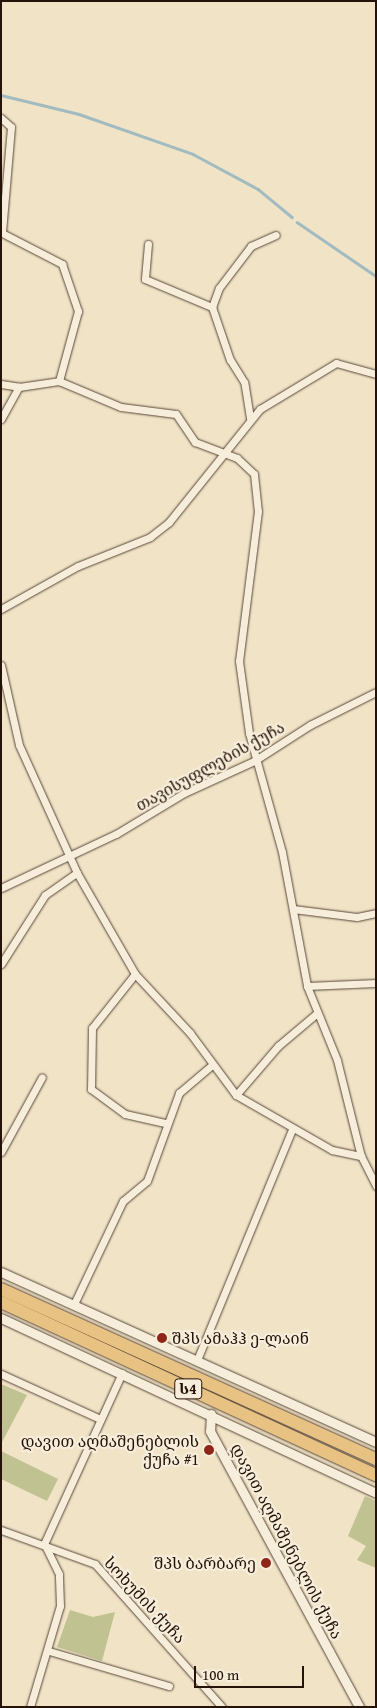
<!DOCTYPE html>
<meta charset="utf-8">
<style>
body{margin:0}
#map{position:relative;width:377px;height:1708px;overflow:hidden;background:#f1e3c6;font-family:"Gentium Book Plus","Noto Serif Georgian",serif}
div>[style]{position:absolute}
.green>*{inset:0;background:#c0c291}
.stream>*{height:2.5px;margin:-1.25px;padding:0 1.25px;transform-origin:1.25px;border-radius:1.25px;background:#a1bbc1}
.roads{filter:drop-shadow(0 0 1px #584638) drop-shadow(0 0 1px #584638)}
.minor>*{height:7px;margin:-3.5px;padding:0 3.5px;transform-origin:3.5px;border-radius:3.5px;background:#f6edda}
.tertiary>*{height:9px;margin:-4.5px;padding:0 4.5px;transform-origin:4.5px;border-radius:4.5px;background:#f6edda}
.motorway>*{height:12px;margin:-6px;padding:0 6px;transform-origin:6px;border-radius:6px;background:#e8c283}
.dots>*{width:14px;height:14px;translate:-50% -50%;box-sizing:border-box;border:2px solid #f6edda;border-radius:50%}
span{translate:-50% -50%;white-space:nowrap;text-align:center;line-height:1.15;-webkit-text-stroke:4.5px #f6edda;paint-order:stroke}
.shield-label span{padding:1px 4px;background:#f6edda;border:1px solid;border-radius:4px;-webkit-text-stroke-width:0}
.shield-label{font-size:15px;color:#251208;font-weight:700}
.street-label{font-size:16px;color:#251208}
.poi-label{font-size:16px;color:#251208}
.left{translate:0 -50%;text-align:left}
.right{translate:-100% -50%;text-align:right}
.frame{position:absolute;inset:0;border:2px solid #251208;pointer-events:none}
.scale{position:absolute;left:194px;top:1666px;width:110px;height:22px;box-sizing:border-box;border:2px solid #251208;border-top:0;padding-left:6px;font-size:15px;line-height:18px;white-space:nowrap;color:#251208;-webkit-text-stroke:4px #f6edda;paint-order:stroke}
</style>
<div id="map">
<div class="green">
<div style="clip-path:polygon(1px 1384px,27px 1395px,1px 1444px)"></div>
<div style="clip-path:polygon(1px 1451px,58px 1479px,47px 1501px,1px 1479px)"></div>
<div style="clip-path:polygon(365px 1496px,376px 1501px,376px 1568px,357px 1560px,366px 1546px,348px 1536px)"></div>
<div style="clip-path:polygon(70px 1610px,93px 1617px,115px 1612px,102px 1661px,57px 1647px)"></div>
</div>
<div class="stream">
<div style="left:1px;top:95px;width:80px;rotate:13.7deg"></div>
<div style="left:79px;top:114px;width:121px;rotate:19.3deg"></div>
<div style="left:193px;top:154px;width:74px;rotate:28.3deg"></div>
<div style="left:258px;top:189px;width:44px;rotate:39.5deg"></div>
<div style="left:297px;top:222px;width:96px;rotate:34.4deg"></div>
</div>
<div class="roads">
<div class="minor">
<div style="left:1px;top:118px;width:13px;rotate:42deg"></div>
<div style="left:11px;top:127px;width:106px;rotate:94.9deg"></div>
<div style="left:2px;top:233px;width:68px;rotate:27.3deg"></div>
<div style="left:62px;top:264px;width:50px;rotate:71.2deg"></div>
<div style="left:78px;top:311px;width:73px;rotate:105.2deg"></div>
<div style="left:148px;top:244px;width:35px;rotate:95deg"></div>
<div style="left:145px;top:279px;width:73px;rotate:22.7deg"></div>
<div style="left:1px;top:384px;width:18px;rotate:9deg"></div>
<div style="left:19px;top:387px;width:40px;rotate:-8.5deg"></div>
<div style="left:59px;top:381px;width:67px;rotate:22.8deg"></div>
<div style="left:121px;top:407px;width:55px;rotate:7.3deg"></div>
<div style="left:176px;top:414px;width:34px;rotate:56deg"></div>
<div style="left:195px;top:442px;width:45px;rotate:20.9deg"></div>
<div style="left:237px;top:458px;width:23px;rotate:43deg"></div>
<div style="left:254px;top:474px;width:37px;rotate:84deg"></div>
<div style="left:258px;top:511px;width:151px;rotate:97.2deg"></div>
<div style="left:239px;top:661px;width:73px;rotate:82.1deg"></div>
<div style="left:249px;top:733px;width:123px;rotate:74.5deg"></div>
<div style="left:282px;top:852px;width:136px;rotate:79.4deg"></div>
<div style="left:307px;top:986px;width:80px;rotate:67.9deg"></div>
<div style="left:337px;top:1060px;width:99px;rotate:76deg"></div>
<div style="left:361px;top:1156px;width:34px;rotate:63deg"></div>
<div style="left:250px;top:418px;width:36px;rotate:-99deg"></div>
<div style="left:244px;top:382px;width:26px;rotate:-122deg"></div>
<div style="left:230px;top:360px;width:56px;rotate:-108.8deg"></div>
<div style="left:212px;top:307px;width:20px;rotate:-70deg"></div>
<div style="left:219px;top:288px;width:53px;rotate:-52.7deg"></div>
<div style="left:251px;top:246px;width:27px;rotate:-24deg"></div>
<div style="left:1px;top:419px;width:37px;rotate:-61deg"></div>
<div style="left:1px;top:609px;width:88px;rotate:-29.2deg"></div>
<div style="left:78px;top:566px;width:78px;rotate:-21.9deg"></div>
<div style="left:150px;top:537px;width:24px;rotate:-38deg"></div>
<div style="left:169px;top:522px;width:145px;rotate:-51.2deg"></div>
<div style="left:260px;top:409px;width:89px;rotate:-31.2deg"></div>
<div style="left:336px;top:363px;width:41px;rotate:15.4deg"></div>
<div style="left:1px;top:665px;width:82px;rotate:77.3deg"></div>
<div style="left:19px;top:745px;width:141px;rotate:65.6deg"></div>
<div style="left:77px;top:873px;width:116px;rotate:60.1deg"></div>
<div style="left:135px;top:974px;width:81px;rotate:47deg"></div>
<div style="left:190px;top:1033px;width:77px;rotate:53.4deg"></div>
<div style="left:236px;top:1095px;width:111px;rotate:29.8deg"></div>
<div style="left:332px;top:1150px;width:30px;rotate:12deg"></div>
<div style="left:1px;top:888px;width:127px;rotate:-25.2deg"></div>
<div style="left:116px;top:834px;width:79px;rotate:-31.1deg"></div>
<div style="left:184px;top:793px;width:77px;rotate:-24.6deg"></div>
<div style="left:254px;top:761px;width:67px;rotate:-32.7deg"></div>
<div style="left:310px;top:725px;width:74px;rotate:-26.6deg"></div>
<div style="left:293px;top:909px;width:64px;rotate:7.1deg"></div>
<div style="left:357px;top:917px;width:19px;rotate:-12deg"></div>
<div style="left:1px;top:964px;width:82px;rotate:-57.5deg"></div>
<div style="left:45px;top:895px;width:39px;rotate:-35deg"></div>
<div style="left:135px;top:974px;width:69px;rotate:128.5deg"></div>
<div style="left:92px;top:1028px;width:61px;rotate:90.9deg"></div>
<div style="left:91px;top:1089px;width:42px;rotate:36.3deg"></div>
<div style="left:125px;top:1114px;width:41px;rotate:12.7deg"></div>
<div style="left:307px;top:986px;width:69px;rotate:-2.5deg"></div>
<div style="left:236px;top:1095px;width:65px;rotate:-49.4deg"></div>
<div style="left:278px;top:1046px;width:50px;rotate:-40.1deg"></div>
<div style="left:1px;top:1152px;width:85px;rotate:-61.3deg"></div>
<div style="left:74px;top:1304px;width:114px;rotate:-64.6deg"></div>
<div style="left:123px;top:1201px;width:31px;rotate:-40deg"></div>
<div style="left:147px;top:1181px;width:94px;rotate:-70deg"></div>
<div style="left:179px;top:1093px;width:43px;rotate:-40.3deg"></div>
<div style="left:197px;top:1360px;width:250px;rotate:-67.6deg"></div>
<div style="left:1px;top:1374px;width:109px;rotate:24.4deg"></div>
<div style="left:1px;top:1530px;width:100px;rotate:19.9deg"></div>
<div style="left:95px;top:1564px;width:191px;rotate:48.4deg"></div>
<div style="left:44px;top:1544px;width:188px;rotate:-65.5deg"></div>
<div style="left:49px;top:1651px;width:125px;rotate:16.3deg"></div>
<div style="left:30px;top:1707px;width:105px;rotate:-73.5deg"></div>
<div style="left:60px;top:1606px;width:32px;rotate:-92deg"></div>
<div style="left:59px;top:1574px;width:32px;rotate:-116deg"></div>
</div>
<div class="tertiary">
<div style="left:1px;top:1272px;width:412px;rotate:24.4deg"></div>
<div style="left:1px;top:1318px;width:414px;rotate:25deg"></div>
<div style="left:211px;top:1414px;width:17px;rotate:93deg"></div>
<div style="left:210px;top:1431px;width:314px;rotate:61.6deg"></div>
</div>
<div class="motorway">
<div style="left:1px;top:1289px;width:412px;rotate:24.4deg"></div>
<div style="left:1px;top:1302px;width:413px;rotate:24.8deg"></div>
</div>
</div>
<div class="dots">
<div style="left:162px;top:1338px;background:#8f2418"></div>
<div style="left:209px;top:1450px;background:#8f2418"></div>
<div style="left:266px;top:1563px;background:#8f2418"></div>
</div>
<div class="shield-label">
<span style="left:188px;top:1389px">ს4</span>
</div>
<div class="street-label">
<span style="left:210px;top:766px;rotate:-29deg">თავისუფლების ქუჩა</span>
<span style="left:287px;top:1541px;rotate:62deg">დავით აღმაშენებლის ქუჩა</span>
<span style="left:145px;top:1600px;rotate:47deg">სოხუმის ქუჩა</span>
</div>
<div class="poi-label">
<span class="left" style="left:172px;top:1338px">შპს ამაჰჰ ე-ლაინ</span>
<span class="right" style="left:199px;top:1450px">დავით აღმაშენებლის<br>ქუჩა #1</span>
<span class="right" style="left:256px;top:1563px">შპს ბარბარე</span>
</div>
<div class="frame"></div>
<div class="scale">100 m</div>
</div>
